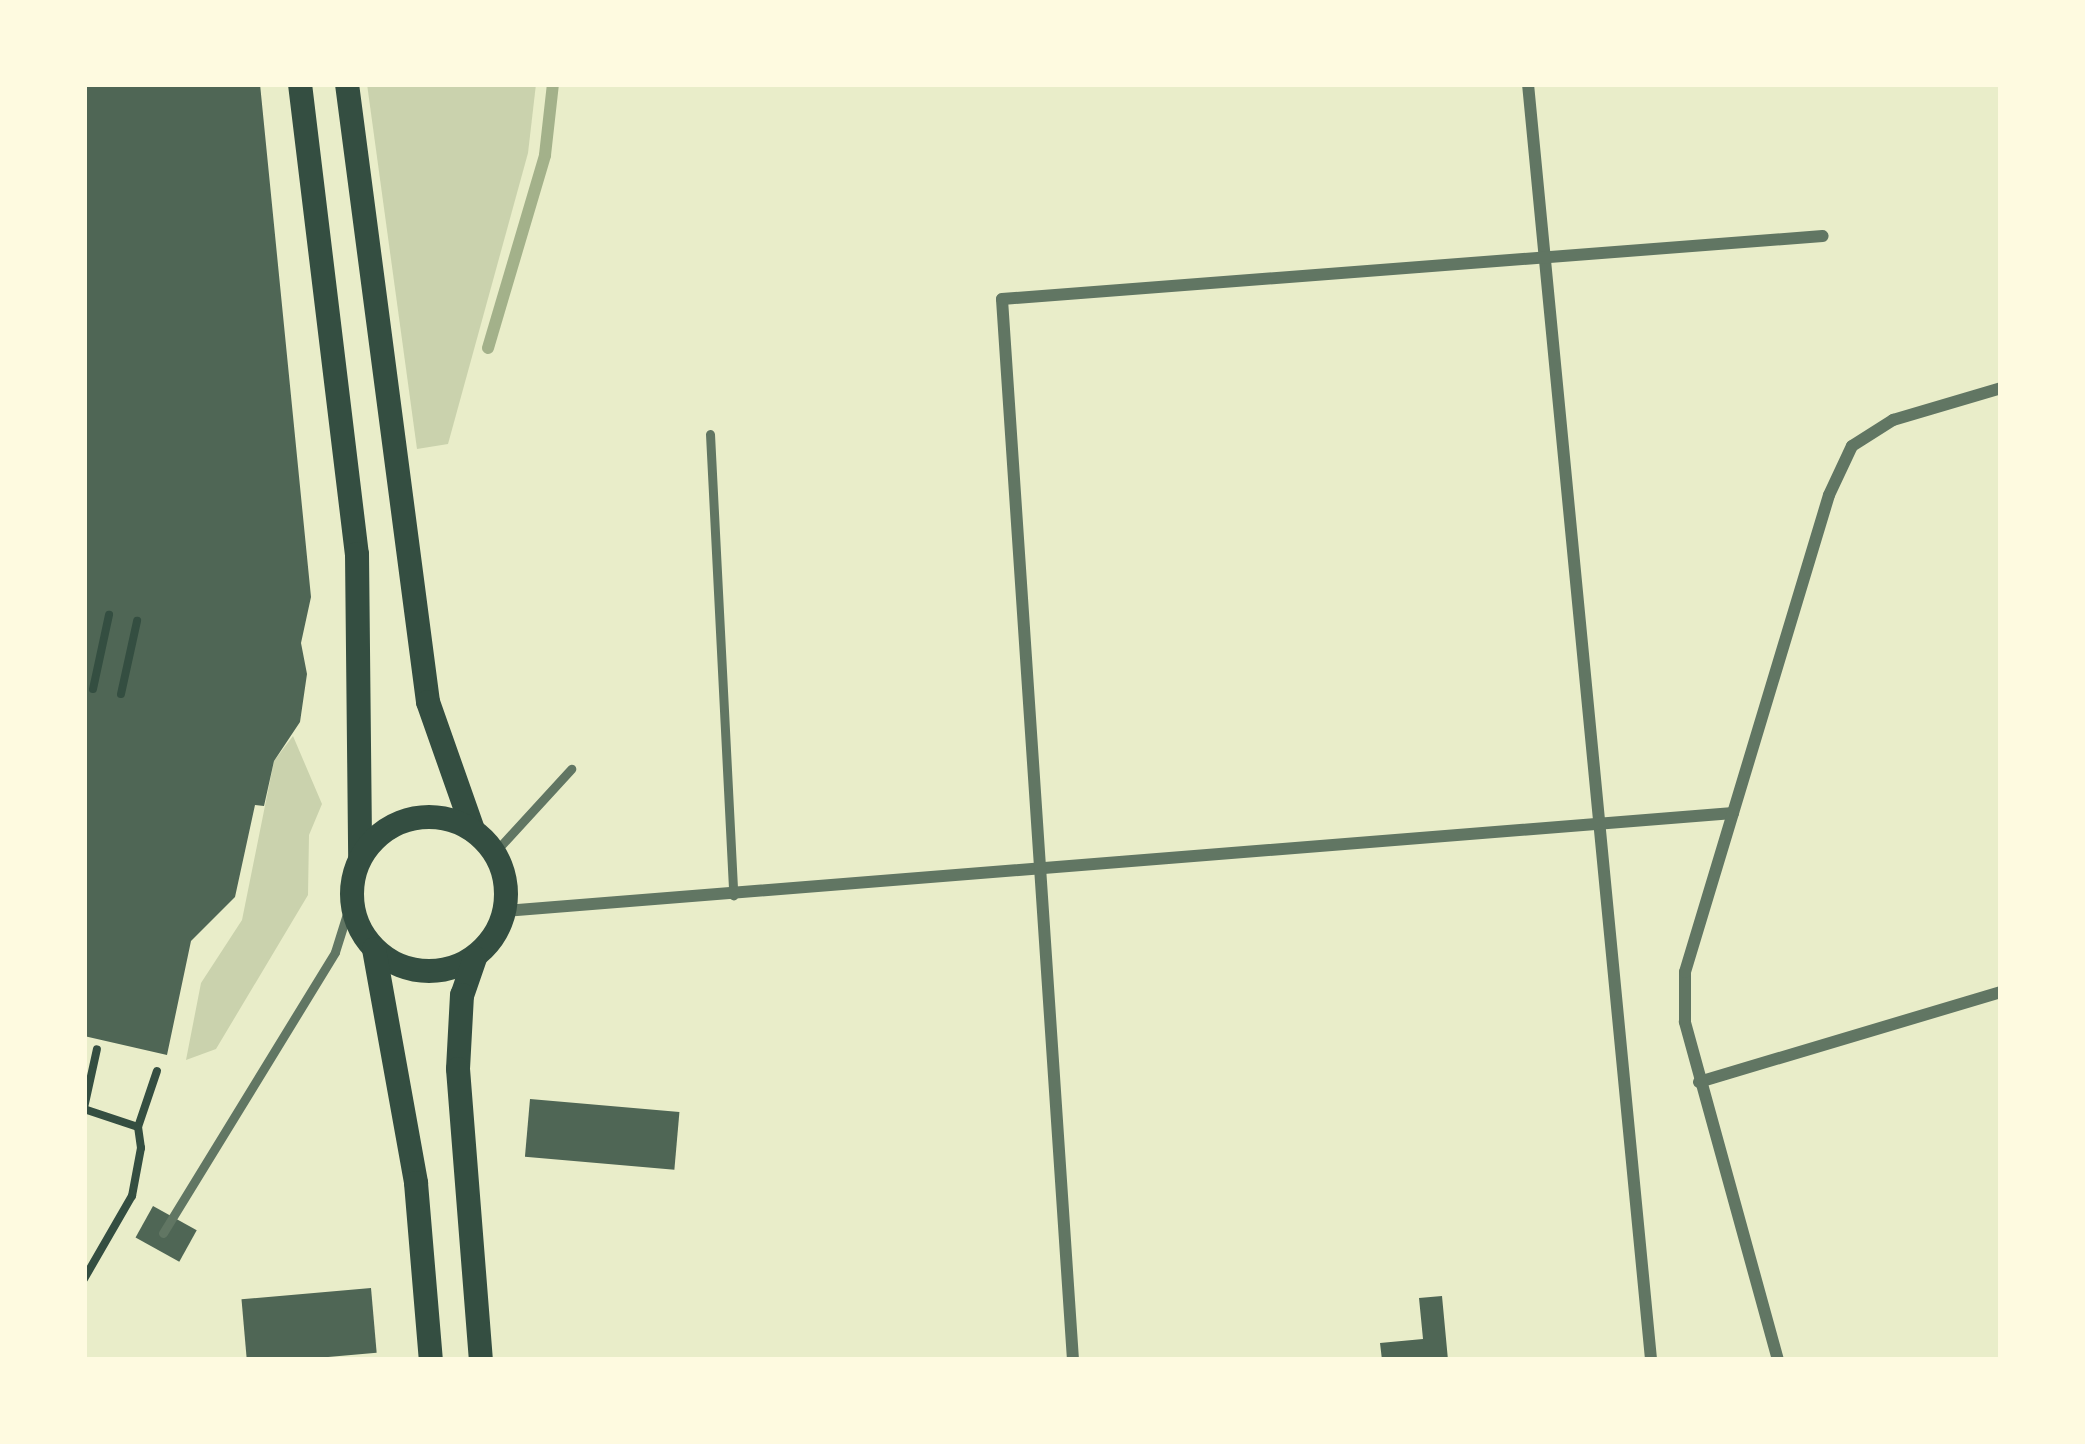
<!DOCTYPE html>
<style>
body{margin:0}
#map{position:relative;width:2085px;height:1444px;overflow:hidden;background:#e9edc9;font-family:Helvetica,sans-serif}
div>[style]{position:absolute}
.green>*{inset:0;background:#cad2ad}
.stream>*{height:12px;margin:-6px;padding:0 6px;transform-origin:6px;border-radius:6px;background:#a3b18a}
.building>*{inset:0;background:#4f6655;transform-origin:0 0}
.path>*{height:8px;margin:-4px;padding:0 4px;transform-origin:4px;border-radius:4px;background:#344e41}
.service>*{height:9px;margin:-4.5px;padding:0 4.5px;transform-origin:4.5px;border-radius:4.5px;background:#617663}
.minor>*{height:12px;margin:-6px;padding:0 6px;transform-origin:6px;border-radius:6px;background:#617663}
.secondary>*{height:24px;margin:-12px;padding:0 12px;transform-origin:12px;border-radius:12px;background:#344e41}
.secondary>.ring{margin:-12px;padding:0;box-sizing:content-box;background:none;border:24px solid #344e41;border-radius:50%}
span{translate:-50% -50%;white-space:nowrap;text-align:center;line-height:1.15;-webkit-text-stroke:12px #fefae0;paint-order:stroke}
.frame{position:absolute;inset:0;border:87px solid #fefae0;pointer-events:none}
</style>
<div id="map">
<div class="green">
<div style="clip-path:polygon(367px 84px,536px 84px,528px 153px,448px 444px,417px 449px)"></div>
<div style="clip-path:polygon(293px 736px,322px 804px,309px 835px,308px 895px,216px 1049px,186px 1060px,201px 983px,242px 920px,274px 761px)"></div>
</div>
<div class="stream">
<div style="left:488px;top:348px;width:201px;rotate:-73.5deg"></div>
<div style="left:545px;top:155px;width:71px;rotate:-83.6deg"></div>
</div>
<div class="building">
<div style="clip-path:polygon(84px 84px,260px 84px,311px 597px,301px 643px,307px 674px,300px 722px,274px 761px,264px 806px,255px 805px,235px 897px,191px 941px,167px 1055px,84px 1036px)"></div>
<div style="left:530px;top:1099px;width:150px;height:58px;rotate:5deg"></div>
<div style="left:153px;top:1206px;width:50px;height:36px;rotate:29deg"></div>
<div style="left:371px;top:1288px;width:65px;height:130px;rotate:85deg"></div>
<div style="clip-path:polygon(1442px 1296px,1448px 1360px,1382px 1360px,1380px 1343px,1423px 1339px,1419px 1298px)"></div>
</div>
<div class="path">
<div style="left:93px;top:689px;width:76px;rotate:-77.8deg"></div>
<div style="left:121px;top:694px;width:75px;rotate:-77.6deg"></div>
<div style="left:84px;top:1108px;width:60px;rotate:-77.6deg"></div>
<div style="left:138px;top:1127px;width:59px;rotate:-71.3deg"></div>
<div style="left:84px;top:1279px;width:96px;rotate:-60deg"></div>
<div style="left:132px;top:1196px;width:49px;rotate:-79.4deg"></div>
<div style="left:141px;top:1148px;width:21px;rotate:-98deg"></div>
<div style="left:138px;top:1127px;width:57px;rotate:-161.6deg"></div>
</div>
<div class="service">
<div style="left:710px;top:434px;width:462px;rotate:87.1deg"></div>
<div style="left:495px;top:852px;width:113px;rotate:-47.5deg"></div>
<div style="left:163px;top:1233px;width:329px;rotate:-58.5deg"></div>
<div style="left:335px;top:952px;width:53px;rotate:-72.6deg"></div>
</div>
<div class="minor">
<div style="left:1528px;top:84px;width:1282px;rotate:84.49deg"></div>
<div style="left:505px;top:911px;width:1232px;rotate:-4.56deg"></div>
<div style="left:1699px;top:1082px;width:315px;rotate:-16.6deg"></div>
<div style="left:1073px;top:1360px;width:1063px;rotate:-93.83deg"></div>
<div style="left:1002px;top:299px;width:823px;rotate:-4.39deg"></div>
<div style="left:1778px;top:1360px;width:351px;rotate:-105.4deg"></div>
<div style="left:1685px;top:1022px;width:50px;rotate:-90deg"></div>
<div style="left:1685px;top:972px;width:498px;rotate:-73.2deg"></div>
<div style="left:1829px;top:495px;width:54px;rotate:-64.9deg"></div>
<div style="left:1852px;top:446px;width:49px;rotate:-32.4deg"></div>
<div style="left:1893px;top:420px;width:113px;rotate:-16.5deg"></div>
</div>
<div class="secondary">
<div style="left:300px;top:84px;width:473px;rotate:83.1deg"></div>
<div style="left:357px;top:554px;width:303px;rotate:89.4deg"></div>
<div style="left:347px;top:84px;width:623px;rotate:82.53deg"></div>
<div style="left:428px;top:702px;width:136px;rotate:70.6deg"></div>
<div class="ring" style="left:352px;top:817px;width:130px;height:130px"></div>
<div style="left:374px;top:949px;width:238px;rotate:79.8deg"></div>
<div style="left:416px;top:1183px;width:178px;rotate:85.2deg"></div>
<div style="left:475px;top:958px;width:39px;rotate:109deg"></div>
<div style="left:462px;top:995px;width:74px;rotate:93.1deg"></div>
<div style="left:458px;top:1069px;width:292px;rotate:85.5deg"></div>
</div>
<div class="frame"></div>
</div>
